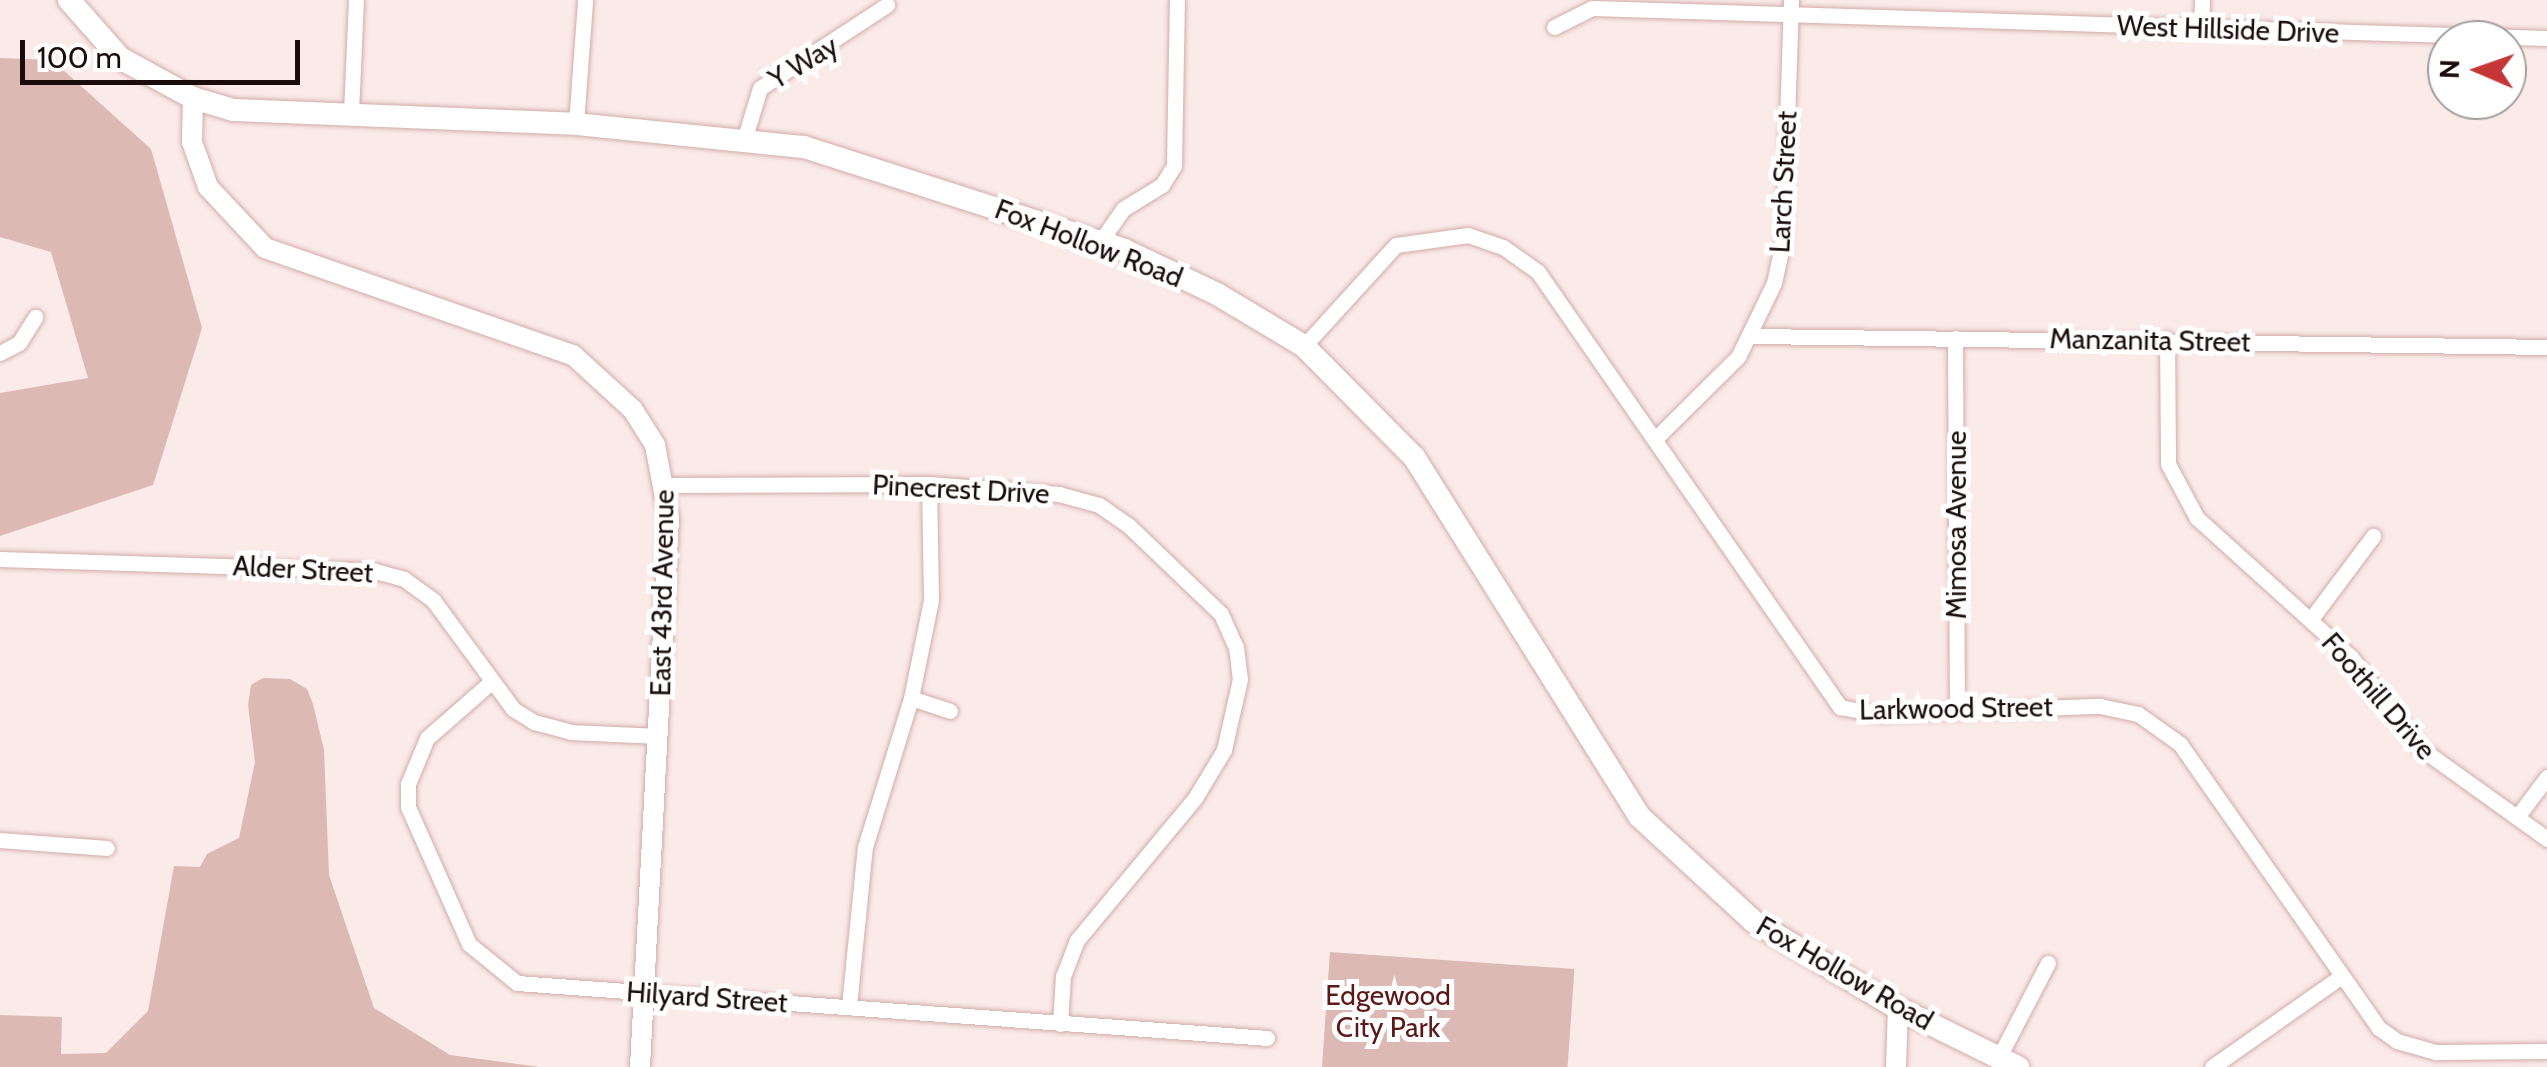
<!DOCTYPE html>
<style>
body{margin:0}
#map{position:relative;width:2547px;height:1067px;overflow:hidden;background:#faeae8;font-family:Cabin,sans-serif}
div>[style]{position:absolute}
.green>*{inset:0;background:#dcb9b5;transform-origin:0 0}
.roads{filter:drop-shadow(0 0 2px #d2aca8) drop-shadow(0 0 2px #d2aca8)}
.minor>*{height:15px;margin:-7.5px;padding:0 7.5px;transform-origin:7.5px;border-radius:7.5px;background:#fff}
.tertiary>*{height:20px;margin:-10px;padding:0 10px;transform-origin:10px;border-radius:10px;background:#fff}
.secondary>*{height:22px;margin:-11px;padding:0 11px;transform-origin:11px;border-radius:11px;background:#fff}
span{translate:-50% -50%;white-space:nowrap;text-align:center;line-height:1.15;-webkit-text-stroke:10px #fff;paint-order:stroke}
.street-label{font-size:28px;color:#190c0b}
.park-label{font-size:28px;color:#5b1817}
.north{position:absolute;left:2427px;top:20px;width:100px;height:100px;box-sizing:border-box;background:#fff;border:2px solid #a39e9d;border-radius:50%;rotate:272deg;font-size:28px;font-weight:700;line-height:40px;text-align:center;color:#190c0b}
.north::after{content:'';display:block;margin:auto;width:35px;height:45px;background:#c53636;clip-path:polygon(50% 0,100% 100%,50% 72%,0 100%)}
.scale{position:absolute;left:20px;top:40px;width:280px;height:45px;box-sizing:border-box;border:5px solid #190c0b;border-top:0;padding-left:12px;font-size:30px;line-height:35px;white-space:nowrap;color:#190c0b;-webkit-text-stroke:8px #fff;paint-order:stroke}
</style>
<div id="map">
<div class="green">
<div style="clip-path:polygon(0 58px,52px 60px,151px 149px,202px 328px,153px 485px,0 536px,0 393px,88px 378px,51px 252px,0 237px)"></div>
<div style="clip-path:polygon(263px 678px,290px 679px,307px 689px,313px 704px,324px 750px,329px 875px,374px 1008px,450px 1055px,539px 1067px,0 1067px,0 1015px,62px 1017px,61px 1054px,106px 1053px,148px 1011px,174px 866px,200px 867px,207px 854px,239px 838px,255px 762px,248px 705px,251px 685px)"></div>
<div style="left:1330px;top:952px;width:245px;height:115px;rotate:4deg"></div>
</div>
<div class="roads">
<div class="minor">
<div style="left:1554px;top:27px;width:42px;rotate:-26.6deg"></div>
<div style="left:1592px;top:8px;width:955px;rotate:1.8deg"></div>
<div style="left:2201px;top:28px;width:28px;rotate:-88deg"></div>
<div style="left:351px;top:113px;width:113px;rotate:-87.5deg"></div>
<div style="left:576px;top:124px;width:124px;rotate:-85.8deg"></div>
<div style="left:745px;top:137px;width:51px;rotate:-73deg"></div>
<div style="left:760px;top:88px;width:152px;rotate:-33.2deg"></div>
<div style="left:1100px;top:242px;width:40px;rotate:-55.1deg"></div>
<div style="left:1123px;top:209px;width:46px;rotate:-31.6deg"></div>
<div style="left:1162px;top:185px;width:22px;rotate:-58deg"></div>
<div style="left:1174px;top:166px;width:166px;rotate:-89deg"></div>
<div style="left:1754px;top:336px;width:793px;rotate:0.79deg"></div>
<div style="left:1955px;top:338px;width:373px;rotate:89.7deg"></div>
<div style="left:2167px;top:339px;width:125px;rotate:89.5deg"></div>
<div style="left:2168px;top:464px;width:61px;rotate:61.8deg"></div>
<div style="left:2197px;top:518px;width:207px;rotate:42.1deg"></div>
<div style="left:2351px;top:657px;width:113px;rotate:52.9deg"></div>
<div style="left:2419px;top:747px;width:158px;rotate:35.7deg"></div>
<div style="left:1304px;top:346px;width:137px;rotate:-47.7deg"></div>
<div style="left:1396px;top:245px;width:73px;rotate:-7.9deg"></div>
<div style="left:1468px;top:235px;width:37px;rotate:19deg"></div>
<div style="left:1503px;top:247px;width:43px;rotate:35.5deg"></div>
<div style="left:1538px;top:272px;width:530px;rotate:55.23deg"></div>
<div style="left:1840px;top:707px;width:38px;rotate:11deg"></div>
<div style="left:1877px;top:714px;width:223px;rotate:-2.1deg"></div>
<div style="left:2100px;top:706px;width:39px;rotate:12deg"></div>
<div style="left:2138px;top:714px;width:52px;rotate:35.5deg"></div>
<div style="left:2180px;top:744px;width:347px;rotate:55deg"></div>
<div style="left:2379px;top:1028px;width:22px;rotate:36deg"></div>
<div style="left:2397px;top:1041px;width:41px;rotate:15.8deg"></div>
<div style="left:2436px;top:1052px;width:111px;rotate:-0.5deg"></div>
<div style="left:0;top:353px;width:21px;rotate:-28deg"></div>
<div style="left:19px;top:343px;width:31px;rotate:-58deg"></div>
<div style="left:1655px;top:439px;width:117px;rotate:-44.7deg"></div>
<div style="left:1738px;top:357px;width:82px;rotate:-64.1deg"></div>
<div style="left:1774px;top:283px;width:42px;rotate:-77.6deg"></div>
<div style="left:1783px;top:242px;width:242px;rotate:-88.1deg"></div>
<div style="left:929px;top:484px;width:116px;rotate:89deg"></div>
<div style="left:931px;top:600px;width:100px;rotate:101.5deg"></div>
<div style="left:911px;top:698px;width:41px;rotate:18.4deg"></div>
<div style="left:667px;top:485px;width:262px;rotate:-0.2deg"></div>
<div style="left:929px;top:484px;width:130px;rotate:4.4deg"></div>
<div style="left:1059px;top:494px;width:41px;rotate:15.4deg"></div>
<div style="left:1099px;top:505px;width:37px;rotate:35deg"></div>
<div style="left:1129px;top:526px;width:127px;rotate:43.7deg"></div>
<div style="left:1221px;top:614px;width:36px;rotate:66deg"></div>
<div style="left:1236px;top:647px;width:32px;rotate:83deg"></div>
<div style="left:1240px;top:679px;width:73px;rotate:102.7deg"></div>
<div style="left:1224px;top:750px;width:56px;rotate:121.1deg"></div>
<div style="left:1195px;top:798px;width:185px;rotate:129.7deg"></div>
<div style="left:1077px;top:940px;width:39px;rotate:111deg"></div>
<div style="left:1063px;top:976px;width:48px;rotate:93.6deg"></div>
<div style="left:0;top:559px;width:375px;rotate:1.8deg"></div>
<div style="left:375px;top:571px;width:30px;rotate:15deg"></div>
<div style="left:404px;top:579px;width:36px;rotate:36deg"></div>
<div style="left:433px;top:600px;width:135px;rotate:53.7deg"></div>
<div style="left:513px;top:709px;width:25px;rotate:32deg"></div>
<div style="left:534px;top:722px;width:38px;rotate:15deg"></div>
<div style="left:571px;top:732px;width:87px;rotate:2.6deg"></div>
<div style="left:2311px;top:619px;width:104px;rotate:-53.2deg"></div>
<div style="left:491px;top:682px;width:85px;rotate:138.8deg"></div>
<div style="left:427px;top:738px;width:50px;rotate:112.4deg"></div>
<div style="left:408px;top:784px;width:23px;rotate:90deg"></div>
<div style="left:408px;top:807px;width:150px;rotate:66deg"></div>
<div style="left:469px;top:944px;width:62px;rotate:39.1deg"></div>
<div style="left:517px;top:983px;width:752px;rotate:4.19deg"></div>
<div style="left:2517px;top:817px;width:50px;rotate:-53.1deg"></div>
<div style="left:0;top:840px;width:107px;rotate:4.3deg"></div>
<div style="left:849px;top:1006px;width:160px;rotate:-84.3deg"></div>
<div style="left:865px;top:847px;width:156px;rotate:-72.8deg"></div>
<div style="left:1999px;top:1057px;width:106px;rotate:-62.5deg"></div>
<div style="left:2212px;top:1067px;width:156px;rotate:-35.1deg"></div>
</div>
<div class="tertiary">
<div style="left:193px;top:98px;width:44px;rotate:91.3deg"></div>
<div style="left:192px;top:142px;width:48px;rotate:70.4deg"></div>
<div style="left:208px;top:187px;width:83px;rotate:46.9deg"></div>
<div style="left:265px;top:248px;width:326px;rotate:19.2deg"></div>
<div style="left:573px;top:355px;width:81px;rotate:42.5deg"></div>
<div style="left:633px;top:410px;width:41px;rotate:57.8deg"></div>
<div style="left:655px;top:445px;width:75px;rotate:79.3deg"></div>
<div style="left:669px;top:519px;width:549px;rotate:93.03deg"></div>
<div style="left:1896px;top:1067px;width:59px;rotate:-88.1deg"></div>
</div>
<div class="secondary">
<div style="left:69px;top:0;width:77px;rotate:48.7deg"></div>
<div style="left:120px;top:58px;width:83px;rotate:28.7deg"></div>
<div style="left:193px;top:98px;width:42px;rotate:16.7deg"></div>
<div style="left:233px;top:110px;width:343px;rotate:2.3deg"></div>
<div style="left:576px;top:124px;width:229px;rotate:5.8deg"></div>
<div style="left:804px;top:147px;width:336px;rotate:17.8deg"></div>
<div style="left:1124px;top:250px;width:103px;rotate:25.3deg"></div>
<div style="left:1217px;top:294px;width:101px;rotate:30.9deg"></div>
<div style="left:1304px;top:346px;width:156px;rotate:45.3deg"></div>
<div style="left:1414px;top:457px;width:424px;rotate:57.9deg"></div>
<div style="left:1639px;top:816px;width:155px;rotate:42.6deg"></div>
<div style="left:1753px;top:921px;width:169px;rotate:31deg"></div>
<div style="left:1898px;top:1008px;width:134px;rotate:26.2deg"></div>
</div>
</div>
<div class="street-label">
<span style="left:2228px;top:29px;rotate:2deg">West Hillside Drive</span>
<span style="left:803px;top:62px;rotate:-31deg">Y Way</span>
<span style="left:1783px;top:182px;rotate:-87deg">Larch Street</span>
<span style="left:1089px;top:243px;rotate:21deg">Fox Hollow Road</span>
<span style="left:2150px;top:340px;rotate:1deg">Manzanita Street</span>
<span style="left:961px;top:489px;rotate:3deg">Pinecrest Drive</span>
<span style="left:1956px;top:525px;rotate:-90deg">Mimosa Avenue</span>
<span style="left:303px;top:569px;rotate:3deg">Alder Street</span>
<span style="left:662px;top:593px;rotate:-89deg">East 43rd Avenue</span>
<span style="left:2379px;top:696px;rotate:49deg">Foothill Drive</span>
<span style="left:1956px;top:708px;rotate:-1deg">Larkwood Street</span>
<span style="left:1845px;top:973px;rotate:30deg">Fox Hollow Road</span>
<span style="left:707px;top:997px;rotate:4deg">Hilyard Street</span>
</div>
<div class="park-label">
<span style="left:1388px;top:1011px">Edgewood<br>City Park</span>
</div>
<div class="north">N</div>
<div class="scale">100 m</div>
</div>
